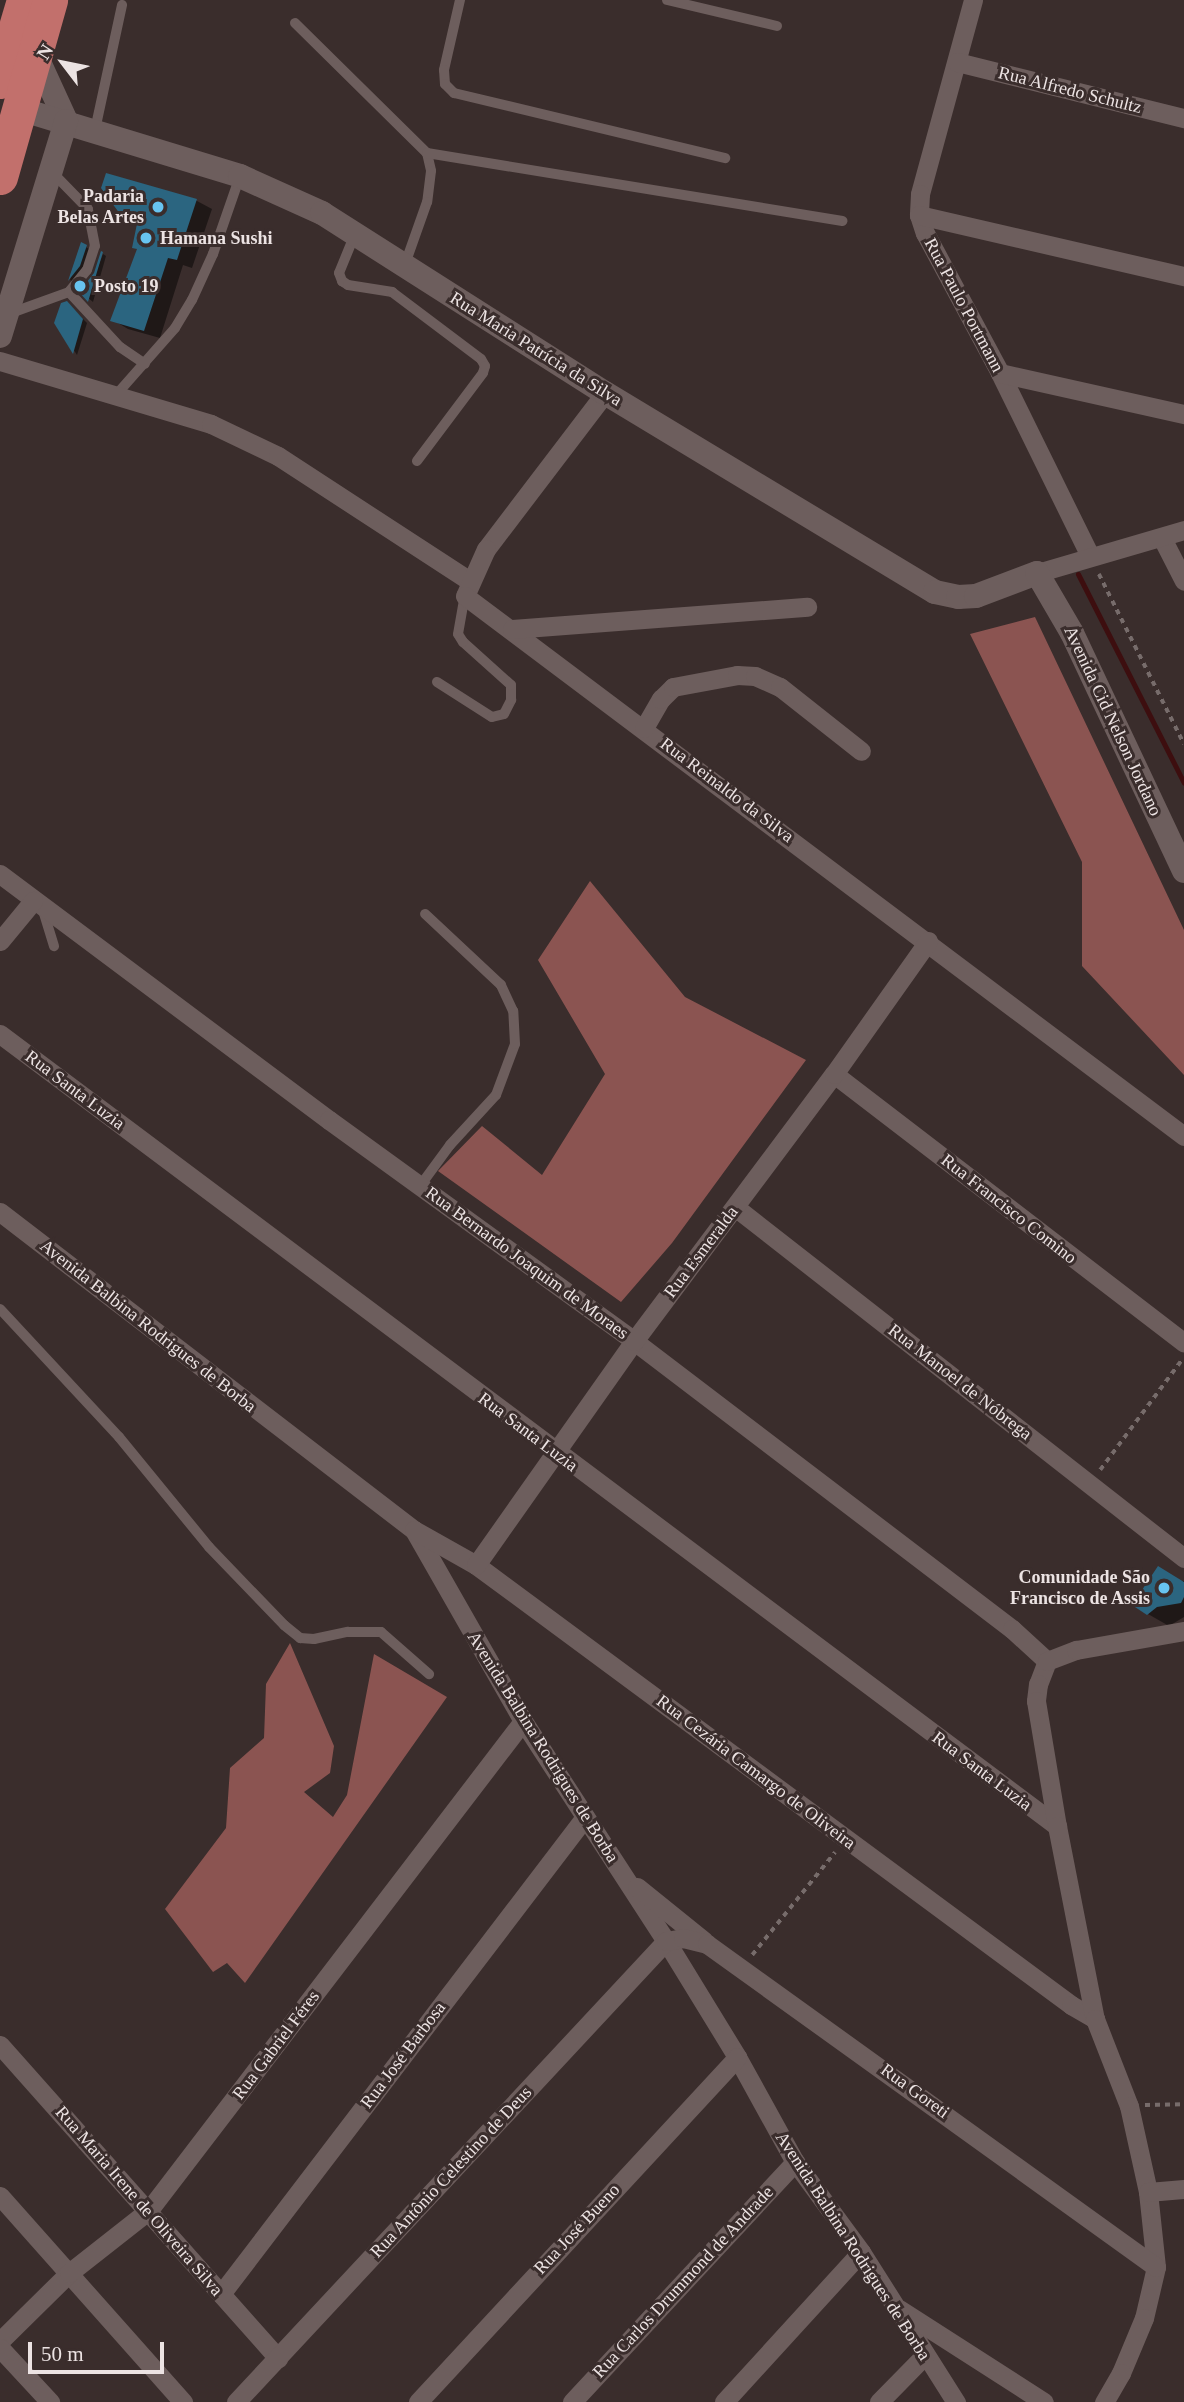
<!DOCTYPE html>
<meta charset="utf-8">
<style>
body{margin:0}
#map{position:relative;width:1184px;height:2402px;overflow:hidden;background:#3a2d2c;font-family:Georgia,serif}
div>[style]{position:absolute}
.forest>*{inset:0;background:#8b5451}
.shadow>*{inset:0;background:#0007}
.stream>*{height:5px;margin:-2.5px;padding:0 2.5px;transform-origin:2.5px;border-radius:2.5px;background:#3d0e0f}
.building>*{inset:0;background:#2b6580}
.path>*{height:3.5px;margin-top:-1.75px;transform-origin:0;background:repeating-linear-gradient(90deg,#776c6b 0 5px,transparent 0 10px)}
.service>*{height:10px;margin:-5px;padding:0 5px;transform-origin:5px;border-radius:5px;background:#6d5e5d}
.minor>*{height:19px;margin:-9.5px;padding:0 9.5px;transform-origin:9.5px;border-radius:9.5px;background:#6d5e5d}
.tertiary>*{height:24px;margin:-12px;padding:0 12px;transform-origin:12px;border-radius:12px;background:#6d5e5d}
.motorway>*{height:35px;margin:-17.5px;padding:0 17.5px;transform-origin:17.5px;border-radius:17.5px;background:#c2706c}
.dots>*{width:19px;height:19px;translate:-50% -50%;box-sizing:border-box;border:4px solid #3a2d2c;border-radius:50%}
span{translate:-50% -50%;white-space:nowrap;text-align:center;line-height:1.15;-webkit-text-stroke:6px #3a2d2c;paint-order:stroke}
.street-label{font-size:18px;color:#ece3e3}
.poi-label{font-size:18px;color:#ece3e3;font-weight:700}
.right{translate:-100% -50%;text-align:right}
.left{translate:0 -50%;text-align:left}
.north{position:absolute;left:28px;top:28px;width:70px;height:70px;-webkit-text-stroke:5px #3a2d2c;paint-order:stroke;rotate:302deg;font-size:19px;font-weight:700;line-height:28px;text-align:center;color:#ece3e3}
.north::after{content:'';display:block;margin:auto;width:24px;height:32px;background:#ece3e3;clip-path:polygon(50% 0,100% 100%,50% 72%,0 100%)}
.scale{position:absolute;left:28px;top:2342px;width:136px;height:32px;box-sizing:border-box;border:4px solid #ece3e3;border-top:0;padding-left:9px;font-size:21px;line-height:24px;white-space:nowrap;color:#ece3e3;-webkit-text-stroke:5px #3a2d2c;paint-order:stroke}
</style>
<div id="map">
<div class="forest">
<div style="clip-path:polygon(1035px 617px,1184px 930px,1184px 1075px,1082px 966px,1082px 862px,970px 634px)"></div>
<div style="clip-path:polygon(590px 881px,685px 997px,806px 1060px,672px 1243px,621px 1302px,438px 1171px,482px 1126px,542px 1175px,605px 1074px,538px 960px)"></div>
<div style="clip-path:polygon(290px 1643px,334px 1746px,330px 1773px,304px 1792px,333px 1817px,347px 1795px,374px 1654px,447px 1697px,245px 1983px,227px 1963px,213px 1972px,165px 1909px,226px 1828px,230px 1768px,264px 1738px,266px 1684px)"></div>
</div>
<div class="shadow">
<div style="clip-path:polygon(107px 175px,197px 201px,212px 209px,192px 268px,183px 265px,160px 338px,128px 329px,113px 320px,139px 249px,138px 222px,121px 213px)"></div>
<div style="clip-path:polygon(82px 245px,91px 250px,84px 269px,74px 282px,70px 280px)"></div>
<div style="clip-path:polygon(103px 254px,106px 256px,93px 302px,81px 292px,95px 275px)"></div>
<div style="clip-path:polygon(67px 303px,87px 323px,77px 355px,56px 323px)"></div>
<div style="clip-path:polygon(1181px 1581px,1184px 1581px,1184px 1617px,1169px 1626px,1148px 1614px)"></div>
</div>
<div class="stream">
<div style="left:1078px;top:574px;width:234px;rotate:63.1deg"></div>
</div>
<div class="building">
<div style="clip-path:polygon(106px 173px,197px 199px,177px 260px,168px 258px,144px 331px,110px 321px,137px 249px,132px 248px,138px 219px,120px 214px,101px 188px)"></div>
<div style="clip-path:polygon(81px 242px,87px 245px,80px 266px,68px 281px)"></div>
<div style="clip-path:polygon(101px 251px,103px 252px,88px 302px,79px 292px,94px 273px)"></div>
<div style="clip-path:polygon(67px 301px,83px 319px,73px 354px,54px 323px,61px 303px)"></div>
<div style="clip-path:polygon(1158px 1566px,1184px 1582px,1184px 1597px,1181px 1603px,1157px 1607px,1147px 1615px,1132px 1605px)"></div>
</div>
<div class="path">
<div style="left:1099px;top:574px;width:190px;rotate:63.4deg"></div>
<div style="left:1100px;top:1470px;width:136px;rotate:-53.4deg"></div>
<div style="left:752px;top:1955px;width:132px;rotate:-51.1deg"></div>
<div style="left:1145px;top:2105px;width:39px;rotate:-1deg"></div>
</div>
<div class="service">
<div style="left:460px;top:0;width:72px;rotate:102.9deg"></div>
<div style="left:444px;top:70px;width:14px;rotate:86deg"></div>
<div style="left:445px;top:84px;width:13px;rotate:45deg"></div>
<div style="left:454px;top:93px;width:279px;rotate:13.5deg"></div>
<div style="left:667px;top:0;width:113px;rotate:13.3deg"></div>
<div style="left:295px;top:23px;width:185px;rotate:44.6deg"></div>
<div style="left:427px;top:153px;width:18px;rotate:77deg"></div>
<div style="left:431px;top:171px;width:31px;rotate:97deg"></div>
<div style="left:427px;top:202px;width:66px;rotate:109.5deg"></div>
<div style="left:95px;top:130px;width:128px;rotate:-77.8deg"></div>
<div style="left:427px;top:153px;width:421px;rotate:9.3deg"></div>
<div style="left:355px;top:234px;width:42px;rotate:112.3deg"></div>
<div style="left:339px;top:273px;width:9px;rotate:69deg"></div>
<div style="left:342px;top:281px;width:7px;rotate:34deg"></div>
<div style="left:348px;top:285px;width:45px;rotate:9deg"></div>
<div style="left:392px;top:292px;width:111px;rotate:37deg"></div>
<div style="left:481px;top:359px;width:8px;rotate:60deg"></div>
<div style="left:485px;top:366px;width:7px;rotate:106deg"></div>
<div style="left:483px;top:373px;width:110px;rotate:126.9deg"></div>
<div style="left:69px;top:292px;width:75px;rotate:47.2deg"></div>
<div style="left:120px;top:347px;width:30px;rotate:34deg"></div>
<div style="left:11px;top:313px;width:62px;rotate:-19.9deg"></div>
<div style="left:69px;top:292px;width:28px;rotate:-51deg"></div>
<div style="left:87px;top:270px;width:25px;rotate:-72deg"></div>
<div style="left:95px;top:246px;width:38px;rotate:-101deg"></div>
<div style="left:88px;top:209px;width:52px;rotate:-134.2deg"></div>
<div style="left:116px;top:395px;width:89px;rotate:-48.6deg"></div>
<div style="left:175px;top:328px;width:33px;rotate:-59deg"></div>
<div style="left:192px;top:300px;width:51px;rotate:-65.5deg"></div>
<div style="left:213px;top:254px;width:83px;rotate:-70.9deg"></div>
<div style="left:437px;top:682px;width:65px;rotate:32.5deg"></div>
<div style="left:492px;top:717px;width:12px;rotate:-14deg"></div>
<div style="left:504px;top:714px;width:16px;rotate:-63deg"></div>
<div style="left:511px;top:700px;width:15px;rotate:-90deg"></div>
<div style="left:511px;top:685px;width:64px;rotate:-138.1deg"></div>
<div style="left:463px;top:642px;width:9px;rotate:-122deg"></div>
<div style="left:458px;top:634px;width:39px;rotate:-80deg"></div>
<div style="left:42px;top:907px;width:41px;rotate:72.9deg"></div>
<div style="left:420px;top:1186px;width:51px;rotate:-53.8deg"></div>
<div style="left:450px;top:1145px;width:68px;rotate:-47.4deg"></div>
<div style="left:496px;top:1095px;width:54px;rotate:-69.6deg"></div>
<div style="left:515px;top:1044px;width:33px;rotate:-93deg"></div>
<div style="left:513px;top:1011px;width:29px;rotate:-115deg"></div>
<div style="left:501px;top:985px;width:104px;rotate:-136.9deg"></div>
<div style="left:0;top:1309px;width:175px;rotate:47.1deg"></div>
<div style="left:119px;top:1437px;width:142px;rotate:50.7deg"></div>
<div style="left:209px;top:1547px;width:108px;rotate:46.1deg"></div>
<div style="left:284px;top:1625px;width:21px;rotate:39deg"></div>
<div style="left:300px;top:1638px;width:14px;rotate:4deg"></div>
<div style="left:314px;top:1639px;width:35px;rotate:-12deg"></div>
<div style="left:348px;top:1632px;width:33px"></div>
<div style="left:381px;top:1632px;width:64px;rotate:41.2deg"></div>
</div>
<div class="minor">
<div style="left:973px;top:0;width:201px;rotate:105.3deg"></div>
<div style="left:920px;top:194px;width:21px;rotate:93deg"></div>
<div style="left:919px;top:215px;width:19px;rotate:72deg"></div>
<div style="left:925px;top:233px;width:159px;rotate:61.8deg"></div>
<div style="left:1000px;top:373px;width:204px;rotate:63.8deg"></div>
<div style="left:957px;top:62px;width:234px;rotate:13.9deg"></div>
<div style="left:919px;top:215px;width:272px;rotate:13deg"></div>
<div style="left:0;top:361px;width:220px;rotate:16.6deg"></div>
<div style="left:211px;top:424px;width:74px;rotate:25.5deg"></div>
<div style="left:278px;top:456px;width:229px;rotate:33.1deg"></div>
<div style="left:1000px;top:373px;width:189px;rotate:12.6deg"></div>
<div style="left:605px;top:393px;width:196px;rotate:127.3deg"></div>
<div style="left:486px;top:549px;width:51px;rotate:114.1deg"></div>
<div style="left:465px;top:596px;width:899px;rotate:36.91deg"></div>
<div style="left:1162px;top:538px;width:48px;rotate:62.9deg"></div>
<div style="left:1037px;top:573px;width:153px;rotate:-16.3deg"></div>
<div style="left:512px;top:629px;width:296px;rotate:-4.3deg"></div>
<div style="left:644px;top:728px;width:34px;rotate:-60deg"></div>
<div style="left:661px;top:699px;width:17px;rotate:-45deg"></div>
<div style="left:673px;top:687px;width:65px;rotate:-10.6deg"></div>
<div style="left:737px;top:675px;width:18px;rotate:3deg"></div>
<div style="left:755px;top:676px;width:27px;rotate:24deg"></div>
<div style="left:780px;top:687px;width:103px;rotate:38.3deg"></div>
<div style="left:0;top:874px;width:411px;rotate:36.8deg"></div>
<div style="left:329px;top:1120px;width:377px;rotate:35.9deg"></div>
<div style="left:634px;top:1341px;width:475px;rotate:37.3deg"></div>
<div style="left:1012px;top:1629px;width:47px;rotate:42.4deg"></div>
<div style="left:0;top:941px;width:52px;rotate:-50.5deg"></div>
<div style="left:0;top:1034px;width:1321px;rotate:36.84deg"></div>
<div style="left:834px;top:1074px;width:441px;rotate:37.5deg"></div>
<div style="left:735px;top:1207px;width:570px;rotate:38.02deg"></div>
<div style="left:0;top:1212px;width:522px;rotate:37.53deg"></div>
<div style="left:414px;top:1530px;width:220px;rotate:60.3deg"></div>
<div style="left:523px;top:1721px;width:262px;rotate:57deg"></div>
<div style="left:666px;top:1941px;width:136px;rotate:58.5deg"></div>
<div style="left:737px;top:2057px;width:120px;rotate:61.1deg"></div>
<div style="left:795px;top:2162px;width:112px;rotate:53.7deg"></div>
<div style="left:861px;top:2252px;width:178px;rotate:57.7deg"></div>
<div style="left:414px;top:1530px;width:71px;rotate:29.4deg"></div>
<div style="left:476px;top:1565px;width:740px;rotate:36.48deg"></div>
<div style="left:1071px;top:2005px;width:28px;rotate:30deg"></div>
<div style="left:476px;top:1565px;width:274px;rotate:-54.8deg"></div>
<div style="left:634px;top:1341px;width:334px;rotate:-53.2deg"></div>
<div style="left:834px;top:1074px;width:163px;rotate:-54.7deg"></div>
<div style="left:1047px;top:1661px;width:25px;rotate:111deg"></div>
<div style="left:1038px;top:1684px;width:17px;rotate:97deg"></div>
<div style="left:1036px;top:1701px;width:127px;rotate:80.5deg"></div>
<div style="left:1057px;top:1826px;width:197px;rotate:78.9deg"></div>
<div style="left:1095px;top:2019px;width:93px;rotate:68.7deg"></div>
<div style="left:1129px;top:2106px;width:88px;rotate:77.5deg"></div>
<div style="left:1148px;top:2192px;width:75px;rotate:83.9deg"></div>
<div style="left:1156px;top:2267px;width:52px;rotate:103.2deg"></div>
<div style="left:1144px;top:2318px;width:60px;rotate:112.7deg"></div>
<div style="left:1121px;top:2373px;width:34px;rotate:120deg"></div>
<div style="left:1047px;top:1661px;width:31px;rotate:-21deg"></div>
<div style="left:1076px;top:1650px;width:110px;rotate:-10deg"></div>
<div style="left:637px;top:1887px;width:86px;rotate:38.9deg"></div>
<div style="left:0;top:2045px;width:419px;rotate:48.4deg"></div>
<div style="left:1148px;top:2192px;width:36px;rotate:-5deg"></div>
<div style="left:0;top:2196px;width:276px;rotate:48.4deg"></div>
<div style="left:221px;top:2294px;width:600px;rotate:-52.65deg"></div>
<div style="left:899px;top:2309px;width:172px;rotate:32.7deg"></div>
<div style="left:0;top:2341px;width:97px;rotate:-44.6deg"></div>
<div style="left:69px;top:2273px;width:102px;rotate:-38.2deg"></div>
<div style="left:149px;top:2210px;width:616px;rotate:-52.59deg"></div>
<div style="left:0;top:2348px;width:74px;rotate:47.2deg"></div>
<div style="left:236px;top:2402px;width:630px;rotate:-46.99deg"></div>
<div style="left:666px;top:1941px;width:17px;rotate:-10deg"></div>
<div style="left:683px;top:1938px;width:25px;rotate:14deg"></div>
<div style="left:707px;top:1944px;width:553px;rotate:35.73deg"></div>
<div style="left:418px;top:2402px;width:470px;rotate:-47.2deg"></div>
<div style="left:572px;top:2402px;width:328px;rotate:-47.1deg"></div>
<div style="left:724px;top:2402px;width:203px;rotate:-47.6deg"></div>
<div style="left:879px;top:2402px;width:66px;rotate:-45.6deg"></div>
</div>
<div class="tertiary">
<div style="left:34px;top:51px;width:77px;rotate:65.4deg"></div>
<div style="left:20px;top:109px;width:230px;rotate:16.9deg"></div>
<div style="left:240px;top:176px;width:90px;rotate:24.3deg"></div>
<div style="left:322px;top:213px;width:335px;rotate:32.5deg"></div>
<div style="left:605px;top:393px;width:385px;rotate:31.1deg"></div>
<div style="left:935px;top:592px;width:24px;rotate:12deg"></div>
<div style="left:958px;top:597px;width:18px;rotate:-3deg"></div>
<div style="left:976px;top:596px;width:65px;rotate:-20.7deg"></div>
<div style="left:1037px;top:573px;width:69px;rotate:59.7deg"></div>
<div style="left:1072px;top:633px;width:263px;rotate:64.8deg"></div>
<div style="left:0;top:336px;width:225px;rotate:-72.9deg"></div>
</div>
<div class="motorway">
<div style="left:0;top:81px;width:84px;rotate:-73.5deg"></div>
<div style="left:0;top:177px;width:184px;rotate:-74.2deg"></div>
</div>
<div class="dots">
<div style="left:158px;top:207px;background:#68c4f0"></div>
<div style="left:146px;top:238px;background:#68c4f0"></div>
<div style="left:80px;top:286px;background:#68c4f0"></div>
<div style="left:1164px;top:1588px;background:#68c4f0"></div>
</div>
<div class="street-label">
<span style="left:1070px;top:90px;rotate:14deg">Rua Alfredo Schultz</span>
<span style="left:964px;top:305px;rotate:62deg">Rua Paulo Portmann</span>
<span style="left:536px;top:349px;rotate:32deg">Rua Maria Patrícia da Silva</span>
<span style="left:1113px;top:721px;rotate:65deg">Avenida Cid Nelson Jordano</span>
<span style="left:727px;top:790px;rotate:37deg">Rua Reinaldo da Silva</span>
<span style="left:75px;top:1090px;rotate:37deg">Rua Santa Luzia</span>
<span style="left:1009px;top:1209px;rotate:38deg">Rua Francisco Comino</span>
<span style="left:701px;top:1252px;rotate:-53deg">Rua Esmeralda</span>
<span style="left:527px;top:1263px;rotate:36deg">Rua Bernardo Joaquim de Moraes</span>
<span style="left:148px;top:1326px;rotate:38deg">Avenida Balbina Rodrigues de Borba</span>
<span style="left:960px;top:1382px;rotate:38deg">Rua Manoel de Nóbrega</span>
<span style="left:528px;top:1432px;rotate:37deg">Rua Santa Luzia</span>
<span style="left:543px;top:1747px;rotate:58deg">Avenida Balbina Rodrigues de Borba</span>
<span style="left:982px;top:1771px;rotate:37deg">Rua Santa Luzia</span>
<span style="left:756px;top:1772px;rotate:37deg">Rua Cezária Camargo de Oliveira</span>
<span style="left:276px;top:2045px;rotate:-53deg">Rua Gabriel Féres</span>
<span style="left:403px;top:2055px;rotate:-53deg">Rua José Barbosa</span>
<span style="left:915px;top:2091px;rotate:36deg">Rua Goreti</span>
<span style="left:451px;top:2172px;rotate:-47deg">Rua Antônio Celestino de Deus</span>
<span style="left:139px;top:2201px;rotate:49deg">Rua Maria Irene de Oliveira Silva</span>
<span style="left:577px;top:2229px;rotate:-47deg">Rua José Bueno</span>
<span style="left:853px;top:2246px;rotate:57deg">Avenida Balbina Rodrigues de Borba</span>
<span style="left:683px;top:2282px;rotate:-47deg">Rua Carlos Drummond de Andrade</span>
</div>
<div class="poi-label">
<span class="right" style="left:144px;top:207px">Padaria<br>Belas Artes</span>
<span class="left" style="left:160px;top:238px">Hamana Sushi</span>
<span class="left" style="left:94px;top:286px">Posto 19</span>
<span class="right" style="left:1150px;top:1588px">Comunidade São<br>Francisco de Assis</span>
</div>
<div class="north">N</div>
<div class="scale">50 m</div>
</div>
